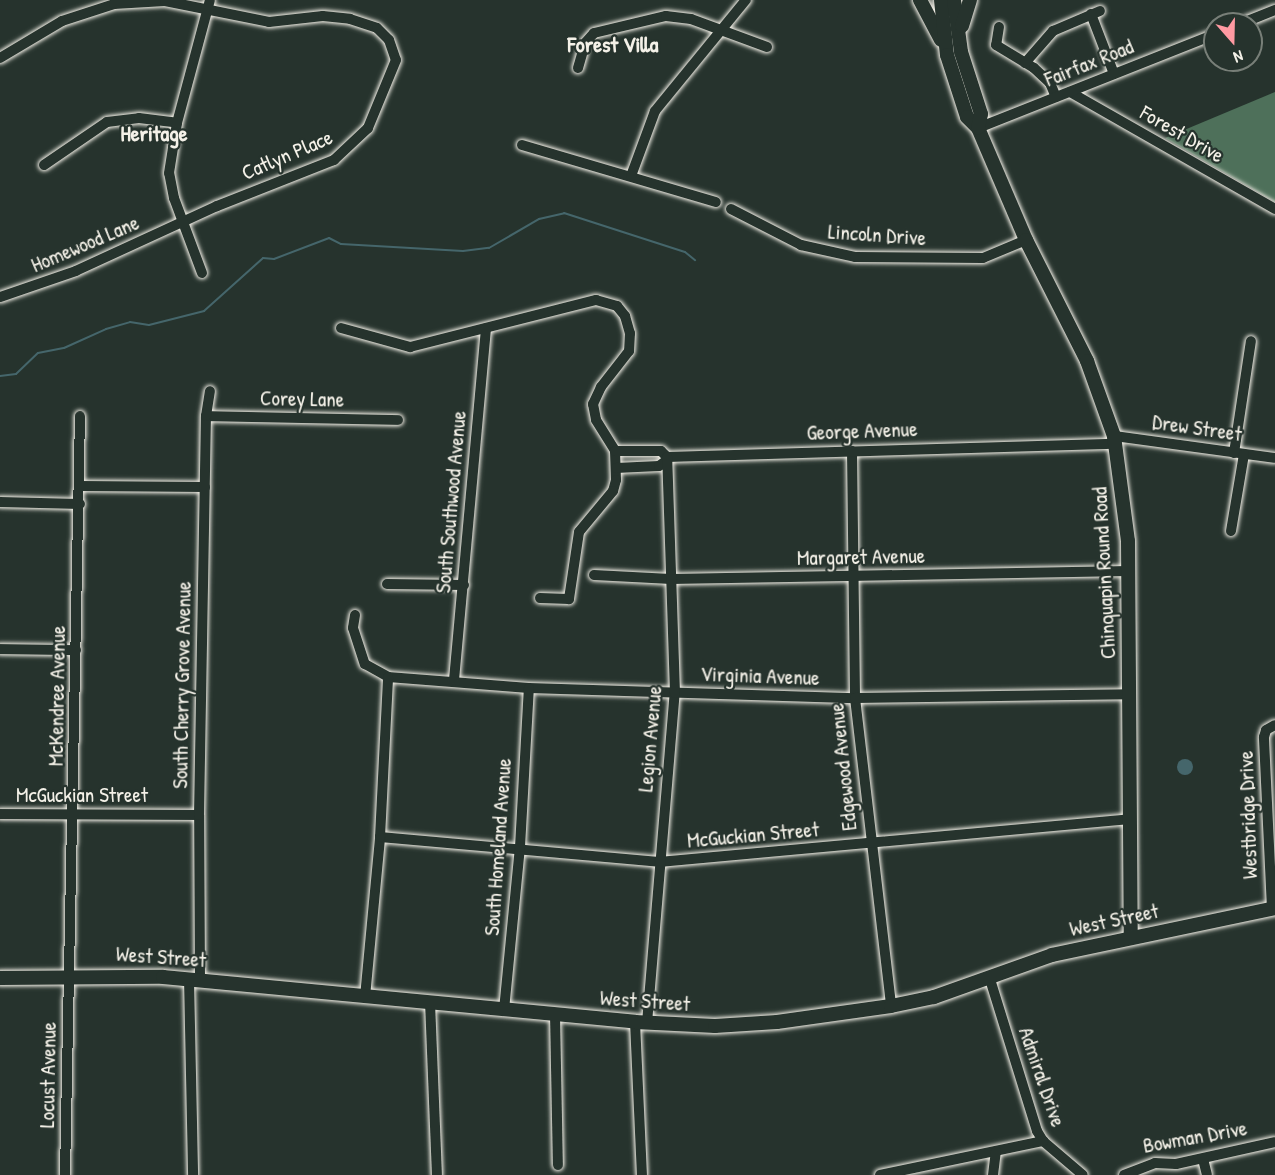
<!DOCTYPE html>
<style>
body{margin:0}
#map{position:relative;width:1275px;height:1175px;overflow:hidden;background:#26332d;font-family:"Patrick Hand",sans-serif}
div>[style]{position:absolute}
.green>*{inset:0;background:#4e705a}
.water>*{inset:0;background:#45666b}
.round{border-radius:50%}
.stream>*{height:2px;margin:-1px;padding:0 1px;transform-origin:1px;border-radius:1px;background:#45666b}
.roads{filter:drop-shadow(0 0 2px #f4f1e8) drop-shadow(0 0 2px #f4f1e8)}
.minor>*{height:10px;margin:-5px;padding:0 5px;transform-origin:5px;border-radius:5px;background:#26332d}
.major>*{height:14px;margin:-7px;padding:0 7px;transform-origin:7px;border-radius:7px;background:#26332d}
span{translate:-50% -50%;white-space:nowrap;text-align:center;line-height:1.15;-webkit-text-stroke:4.5px #26332d;paint-order:stroke}
.street-label{font-size:21px;color:#f4f1e8}
.neighbourhood-label{font-size:22px;color:#f4f1e8;font-weight:700}
.north{position:absolute;left:1203px;top:12px;width:60px;height:60px;box-sizing:border-box;background:#26332d;border:2px solid #787f78;border-radius:50%;rotate:160deg;font-size:16px;font-weight:700;line-height:24px;text-align:center;color:#f4f1e8}
.north::after{content:'';display:block;margin:auto;width:21px;height:27px;background:#ff9aa2;clip-path:polygon(50% 0,100% 100%,50% 72%,0 100%)}
</style>
<div id="map">
<div class="green">
<div style="clip-path:polygon(1275px 92px,1275px 202px,1165px 138px)"></div>
</div>
<div class="water">
<div class="round" style="left:1177px;top:759px;width:16px;height:16px"></div>
</div>
<div class="stream">
<div style="left:0;top:376px;width:16px;rotate:-7deg"></div>
<div style="left:16px;top:374px;width:30px;rotate:-44deg"></div>
<div style="left:38px;top:353px;width:26px;rotate:-11deg"></div>
<div style="left:64px;top:348px;width:46px;rotate:-24.3deg"></div>
<div style="left:106px;top:329px;width:25px;rotate:-16deg"></div>
<div style="left:130px;top:322px;width:19px;rotate:9deg"></div>
<div style="left:149px;top:325px;width:57px;rotate:-14.3deg"></div>
<div style="left:204px;top:311px;width:79px;rotate:-41.9deg"></div>
<div style="left:263px;top:258px;width:11px;rotate:5deg"></div>
<div style="left:274px;top:259px;width:59px;rotate:-20.9deg"></div>
<div style="left:329px;top:238px;width:13px;rotate:27deg"></div>
<div style="left:341px;top:244px;width:122px;rotate:3.3deg"></div>
<div style="left:463px;top:251px;width:26px;rotate:-7deg"></div>
<div style="left:489px;top:248px;width:58px;rotate:-30.1deg"></div>
<div style="left:539px;top:219px;width:26px;rotate:-13deg"></div>
<div style="left:564px;top:213px;width:127px;rotate:17.9deg"></div>
<div style="left:685px;top:252px;width:13px;rotate:39deg"></div>
</div>
<div class="roads">
<div class="minor">
<div style="left:1091px;top:14px;width:64px;rotate:69deg"></div>
<div style="left:1240px;top:24px;width:38px;rotate:-22deg"></div>
<div style="left:999px;top:27px;width:18px;rotate:99deg"></div>
<div style="left:996px;top:45px;width:44px;rotate:31.2deg"></div>
<div style="left:1034px;top:68px;width:22px;rotate:43deg"></div>
<div style="left:1050px;top:83px;width:15px;rotate:67deg"></div>
<div style="left:0;top:58px;width:72px;rotate:-30.8deg"></div>
<div style="left:62px;top:21px;width:55px;rotate:-18.1deg"></div>
<div style="left:114px;top:4px;width:51px;rotate:-3.4deg"></div>
<div style="left:165px;top:1px;width:106px;rotate:11.4deg"></div>
<div style="left:269px;top:22px;width:54px;rotate:-6.3deg"></div>
<div style="left:323px;top:16px;width:27px;rotate:6deg"></div>
<div style="left:350px;top:19px;width:28px;rotate:18deg"></div>
<div style="left:377px;top:28px;width:17px;rotate:45deg"></div>
<div style="left:389px;top:40px;width:21px;rotate:71deg"></div>
<div style="left:396px;top:60px;width:74px;rotate:112.4deg"></div>
<div style="left:368px;top:128px;width:47px;rotate:136.7deg"></div>
<div style="left:334px;top:160px;width:126px;rotate:158.5deg"></div>
<div style="left:217px;top:206px;width:155px;rotate:155.3deg"></div>
<div style="left:76px;top:271px;width:80px;rotate:161.1deg"></div>
<div style="left:1025px;top:63px;width:43px;rotate:-48.8deg"></div>
<div style="left:1053px;top:31px;width:51px;rotate:-23.1deg"></div>
<div style="left:578px;top:68px;width:26px;rotate:-74deg"></div>
<div style="left:585px;top:43px;width:13px;rotate:-48deg"></div>
<div style="left:594px;top:33px;width:74px;rotate:-13.3deg"></div>
<div style="left:666px;top:16px;width:25px;rotate:7deg"></div>
<div style="left:691px;top:19px;width:81px;rotate:20.2deg"></div>
<div style="left:1070px;top:92px;width:236px;rotate:29.7deg"></div>
<div style="left:978px;top:128px;width:255px;rotate:-21.6deg"></div>
<div style="left:522px;top:145px;width:202px;rotate:16.4deg"></div>
<div style="left:44px;top:165px;width:76px;rotate:-34.3deg"></div>
<div style="left:107px;top:122px;width:32px;rotate:-7deg"></div>
<div style="left:139px;top:118px;width:38px;rotate:7deg"></div>
<div style="left:631px;top:176px;width:69px;rotate:-69.7deg"></div>
<div style="left:655px;top:111px;width:144px;rotate:-50.7deg"></div>
<div style="left:731px;top:209px;width:79px;rotate:27.2deg"></div>
<div style="left:801px;top:245px;width:55px;rotate:12.5deg"></div>
<div style="left:855px;top:257px;width:128px;rotate:0.4deg"></div>
<div style="left:983px;top:258px;width:47px;rotate:-22.7deg"></div>
<div style="left:202px;top:273px;width:80px;rotate:-110.5deg"></div>
<div style="left:174px;top:198px;width:25px;rotate:-101deg"></div>
<div style="left:169px;top:173px;width:51px;rotate:-80.9deg"></div>
<div style="left:177px;top:123px;width:127px;rotate:-75deg"></div>
<div style="left:341px;top:328px;width:72px;rotate:15.4deg"></div>
<div style="left:410px;top:347px;width:192px;rotate:-14.2deg"></div>
<div style="left:596px;top:300px;width:22px;rotate:16deg"></div>
<div style="left:617px;top:306px;width:13px;rotate:51deg"></div>
<div style="left:625px;top:316px;width:18px;rotate:74deg"></div>
<div style="left:630px;top:333px;width:18px;rotate:93deg"></div>
<div style="left:629px;top:351px;width:46px;rotate:127.9deg"></div>
<div style="left:601px;top:387px;width:19px;rotate:115deg"></div>
<div style="left:593px;top:404px;width:16px;rotate:79deg"></div>
<div style="left:596px;top:420px;width:36px;rotate:58deg"></div>
<div style="left:615px;top:451px;width:29px;rotate:88deg"></div>
<div style="left:616px;top:480px;width:11px;rotate:105deg"></div>
<div style="left:613px;top:491px;width:53px;rotate:129.7deg"></div>
<div style="left:579px;top:532px;width:68px;rotate:98.5deg"></div>
<div style="left:569px;top:599px;width:29px;rotate:-178deg"></div>
<div style="left:206px;top:416px;width:192px;rotate:1.2deg"></div>
<div style="left:1114px;top:436px;width:162px;rotate:7.8deg"></div>
<div style="left:615px;top:451px;width:46px"></div>
<div style="left:661px;top:451px;width:8px;rotate:45deg"></div>
<div style="left:852px;top:451px;width:247px;rotate:89.3deg"></div>
<div style="left:855px;top:698px;width:310px;rotate:83.3deg"></div>
<div style="left:1234px;top:453px;width:113px;rotate:-81.4deg"></div>
<div style="left:667px;top:457px;width:447px;rotate:-1.7deg"></div>
<div style="left:616px;top:468px;width:43px;rotate:-2.7deg"></div>
<div style="left:659px;top:466px;width:10px;rotate:-37deg"></div>
<div style="left:80px;top:486px;width:125px;rotate:0.5deg"></div>
<div style="left:0;top:502px;width:80px;rotate:1.4deg"></div>
<div style="left:1231px;top:531px;width:78px;rotate:-80.4deg"></div>
<div style="left:594px;top:575px;width:77px;rotate:3deg"></div>
<div style="left:671px;top:579px;width:458px;rotate:-1deg"></div>
<div style="left:387px;top:584px;width:77px;rotate:0.7deg"></div>
<div style="left:355px;top:615px;width:13px;rotate:99deg"></div>
<div style="left:353px;top:628px;width:38px;rotate:72deg"></div>
<div style="left:365px;top:664px;width:26px;rotate:29deg"></div>
<div style="left:388px;top:677px;width:141px;rotate:4.5deg"></div>
<div style="left:529px;top:688px;width:326px;rotate:1.8deg"></div>
<div style="left:855px;top:698px;width:276px;rotate:-0.8deg"></div>
<div style="left:0;top:649px;width:76px;rotate:0.8deg"></div>
<div style="left:454px;top:680px;width:353px;rotate:-84.8deg"></div>
<div style="left:0;top:814px;width:199px;rotate:0.3deg"></div>
<div style="left:380px;top:837px;width:280px;rotate:5.1deg"></div>
<div style="left:659px;top:862px;width:473px;rotate:-5.2deg"></div>
<div style="left:1272px;top:909px;width:172px;rotate:-92.7deg"></div>
<div style="left:1264px;top:737px;width:7px;rotate:-74deg"></div>
<div style="left:1266px;top:730px;width:10px;rotate:-29deg"></div>
<div style="left:989px;top:976px;width:162px;rotate:72.8deg"></div>
<div style="left:1037px;top:1131px;width:12px;rotate:59deg"></div>
<div style="left:1043px;top:1141px;width:52px;rotate:40.4deg"></div>
<div style="left:189px;top:979px;width:196px;rotate:88.8deg"></div>
<div style="left:200px;top:980px;width:165px;rotate:-90.3deg"></div>
<div style="left:199px;top:815px;width:399px;rotate:-89deg"></div>
<div style="left:206px;top:416px;width:25px;rotate:-81deg"></div>
<div style="left:365px;top:997px;width:161px;rotate:-84.6deg"></div>
<div style="left:380px;top:837px;width:160px;rotate:-87.1deg"></div>
<div style="left:430px;top:1002px;width:173px;rotate:87.7deg"></div>
<div style="left:504px;top:1010px;width:164px;rotate:-84.4deg"></div>
<div style="left:520px;top:847px;width:159px;rotate:-86.8deg"></div>
<div style="left:555px;top:1014px;width:151px;rotate:88.9deg"></div>
<div style="left:635px;top:1022px;width:153px;rotate:87.4deg"></div>
<div style="left:647px;top:1023px;width:331px;rotate:-85.2deg"></div>
<div style="left:675px;top:693px;width:236px;rotate:-91.9deg"></div>
<div style="left:1203px;top:1159px;width:16px;rotate:76deg"></div>
<div style="left:65px;top:1175px;width:759px;rotate:-88.87deg"></div>
<div style="left:880px;top:1175px;width:167px;rotate:-11.8deg"></div>
<div style="left:993px;top:1175px;width:24px;rotate:-83deg"></div>
<div style="left:1124px;top:1175px;width:33px;rotate:-21deg"></div>
<div style="left:1155px;top:1163px;width:21px;rotate:3deg"></div>
<div style="left:1176px;top:1164px;width:101px;rotate:-12.5deg"></div>
</div>
<div class="major">
<div style="left:920px;top:0;width:45px;rotate:62.3deg"></div>
<div style="left:941px;top:0;width:55px;rotate:83.8deg"></div>
<div style="left:947px;top:55px;width:65px;rotate:72.1deg"></div>
<div style="left:967px;top:117px;width:16px;rotate:45deg"></div>
<div style="left:978px;top:128px;width:122px;rotate:66.8deg"></div>
<div style="left:1026px;top:240px;width:136px;rotate:63.2deg"></div>
<div style="left:1087px;top:361px;width:80px;rotate:70.2deg"></div>
<div style="left:1114px;top:436px;width:106px;rotate:82.4deg"></div>
<div style="left:1128px;top:541px;width:397px;rotate:89.6deg"></div>
<div style="left:954px;top:0;width:52px;rotate:82.3deg"></div>
<div style="left:961px;top:52px;width:65px;rotate:72.1deg"></div>
<div style="left:981px;top:114px;width:14px;rotate:102deg"></div>
<div style="left:962px;top:26px;width:27px;rotate:-73deg"></div>
<div style="left:0;top:978px;width:163px;rotate:-0.4deg"></div>
<div style="left:163px;top:977px;width:474px;rotate:5.4deg"></div>
<div style="left:635px;top:1022px;width:80px;rotate:2.9deg"></div>
<div style="left:715px;top:1026px;width:62px;rotate:-3.7deg"></div>
<div style="left:777px;top:1022px;width:115px;rotate:-8deg"></div>
<div style="left:891px;top:1006px;width:44px;rotate:-11.8deg"></div>
<div style="left:934px;top:997px;width:125px;rotate:-19.6deg"></div>
<div style="left:1052px;top:955px;width:228px;rotate:-11.9deg"></div>
</div>
</div>
<div class="street-label">
<span style="left:1089px;top:63px;rotate:-22deg">Fairfax Road</span>
<span style="left:1182px;top:134px;rotate:30deg">Forest Drive</span>
<span style="left:287px;top:155px;rotate:-23deg">Catlyn Place</span>
<span style="left:877px;top:235px;rotate:4deg">Lincoln Drive</span>
<span style="left:85px;top:244px;rotate:-23deg">Homewood Lane</span>
<span style="left:302px;top:399px;rotate:1deg">Corey Lane</span>
<span style="left:1197px;top:428px;rotate:8deg">Drew Street</span>
<span style="left:862px;top:431px;rotate:-2deg">George Avenue</span>
<span style="left:451px;top:502px;rotate:-85deg">South Southwood Avenue</span>
<span style="left:861px;top:557px;rotate:-1deg">Margaret Avenue</span>
<span style="left:1104px;top:573px;rotate:-93deg">Chinquapin Round Road</span>
<span style="left:760px;top:676px;rotate:2deg">Virginia Avenue</span>
<span style="left:182px;top:685px;rotate:-89deg">South Cherry Grove Avenue</span>
<span style="left:57px;top:696px;rotate:-89deg">McKendree Avenue</span>
<span style="left:650px;top:739px;rotate:-85deg">Legion Avenue</span>
<span style="left:843px;top:767px;rotate:-96deg">Edgewood Avenue</span>
<span style="left:82px;top:795px">McGuckian Street</span>
<span style="left:1248px;top:815px;rotate:-92deg">Westbridge Drive</span>
<span style="left:753px;top:835px;rotate:-5deg">McGuckian Street</span>
<span style="left:498px;top:847px;rotate:-86deg">South Homeland Avenue</span>
<span style="left:1114px;top:920px;rotate:-12deg">West Street</span>
<span style="left:161px;top:957px;rotate:4deg">West Street</span>
<span style="left:645px;top:1001px;rotate:4deg">West Street</span>
<span style="left:48px;top:1075px;rotate:-89deg">Locust Avenue</span>
<span style="left:1042px;top:1077px;rotate:71deg">Admiral Drive</span>
<span style="left:1195px;top:1137px;rotate:-10deg">Bowman Drive</span>
</div>
<div class="neighbourhood-label">
<span style="left:613px;top:45px">Forest Villa</span>
<span style="left:154px;top:134px">Heritage</span>
</div>
<div class="north">N</div>
</div>
